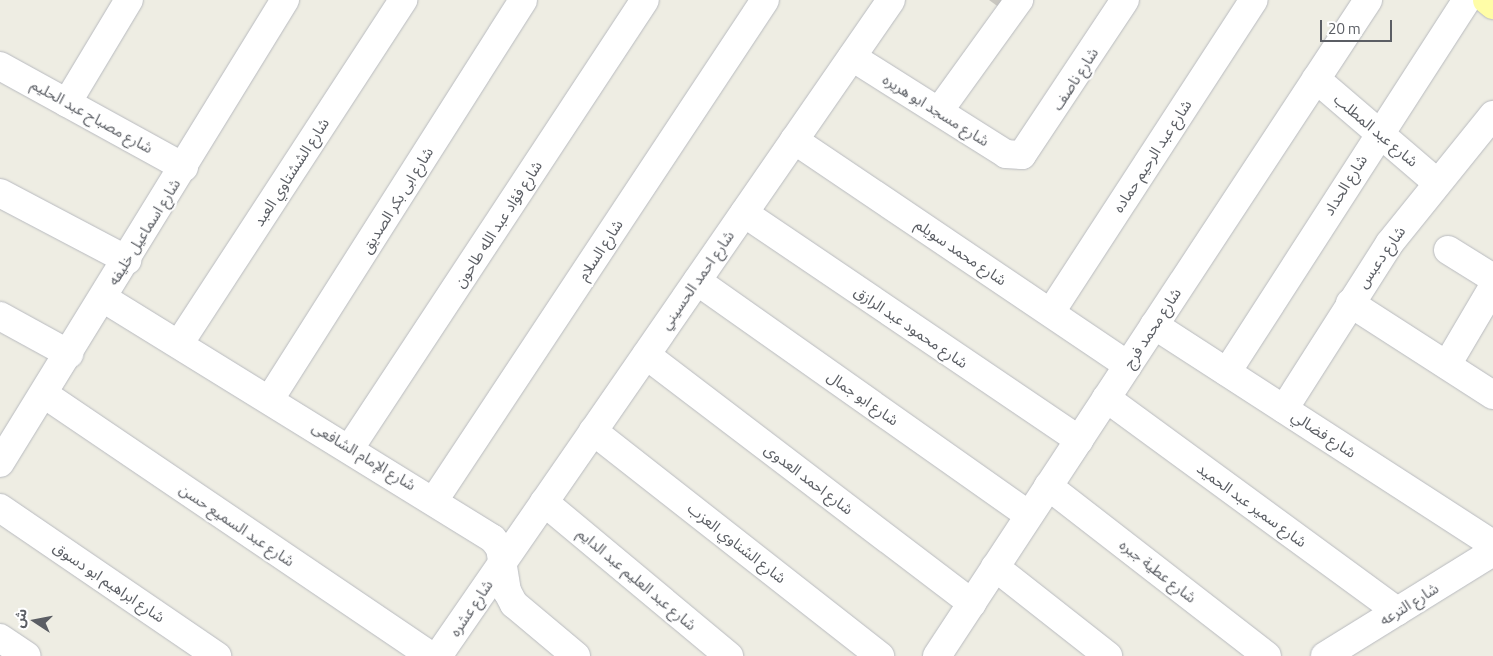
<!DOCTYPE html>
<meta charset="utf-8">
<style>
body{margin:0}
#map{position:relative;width:1493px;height:656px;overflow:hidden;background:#eeede3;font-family:"Titillium Web","Noto Sans Arabic",sans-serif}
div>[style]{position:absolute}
.building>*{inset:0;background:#c9c7c0}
.roads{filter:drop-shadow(0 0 1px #b8babf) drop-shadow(0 0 1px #b8babf)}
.minor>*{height:28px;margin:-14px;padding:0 14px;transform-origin:14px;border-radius:14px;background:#fff}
.major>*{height:28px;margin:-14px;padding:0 14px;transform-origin:14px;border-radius:14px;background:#fffda7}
span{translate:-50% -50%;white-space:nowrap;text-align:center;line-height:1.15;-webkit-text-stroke:4.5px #fff;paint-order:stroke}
.street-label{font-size:15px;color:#5b5e64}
.north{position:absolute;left:10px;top:596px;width:50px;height:50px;-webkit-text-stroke:4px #fff;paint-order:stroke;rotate:281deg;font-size:14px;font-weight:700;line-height:20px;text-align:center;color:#5b5e64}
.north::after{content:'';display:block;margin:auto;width:18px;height:22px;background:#5b5e64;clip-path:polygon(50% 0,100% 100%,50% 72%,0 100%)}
.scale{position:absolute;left:1320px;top:20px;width:72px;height:22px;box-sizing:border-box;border:2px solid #5b5e64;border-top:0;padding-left:6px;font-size:15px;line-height:18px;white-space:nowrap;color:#5b5e64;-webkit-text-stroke:4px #fff;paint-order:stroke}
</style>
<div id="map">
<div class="building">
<div style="clip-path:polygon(989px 0,1006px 0,1000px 8px)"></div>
</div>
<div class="roads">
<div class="minor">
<div style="left:852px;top:57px;width:182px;rotate:32.2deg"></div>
<div style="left:1006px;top:154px;width:16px;rotate:4deg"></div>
<div style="left:1022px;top:155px;width:186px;rotate:-56.4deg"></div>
<div style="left:0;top:66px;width:210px;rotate:28.8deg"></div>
<div style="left:1316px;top:79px;width:158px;rotate:40.6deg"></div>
<div style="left:67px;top:103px;width:120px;rotate:-59deg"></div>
<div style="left:939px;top:111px;width:137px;rotate:-54.2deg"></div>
<div style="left:794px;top:140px;width:403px;rotate:34deg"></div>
<div style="left:0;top:193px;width:144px;rotate:27.8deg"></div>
<div style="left:744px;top:213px;width:405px;rotate:34.1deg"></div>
<div style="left:1448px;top:250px;width:53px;rotate:31.9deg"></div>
<div style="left:697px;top:281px;width:406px;rotate:35.2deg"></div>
<div style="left:103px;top:298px;width:458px;rotate:31.7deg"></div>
<div style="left:493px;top:539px;width:11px;rotate:52deg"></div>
<div style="left:500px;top:548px;width:44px;rotate:80.8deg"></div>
<div style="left:507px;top:591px;width:15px;rotate:62deg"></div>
<div style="left:514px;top:604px;width:81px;rotate:40deg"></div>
<div style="left:1350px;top:303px;width:170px;rotate:32.8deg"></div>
<div style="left:1051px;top:312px;width:372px;rotate:-57deg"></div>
<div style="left:0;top:316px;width:79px;rotate:28.8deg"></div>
<div style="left:1154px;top:325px;width:404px;rotate:32.9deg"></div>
<div style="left:179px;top:344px;width:411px;rotate:-56.9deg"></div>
<div style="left:646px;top:355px;width:410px;rotate:37.3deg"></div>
<div style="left:1447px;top:365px;width:91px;rotate:-59.5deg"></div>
<div style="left:1227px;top:372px;width:443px;rotate:-57.2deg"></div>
<div style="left:44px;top:394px;width:467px;rotate:34.1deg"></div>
<div style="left:1106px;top:398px;width:361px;rotate:36.2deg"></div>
<div style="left:270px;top:399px;width:472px;rotate:-57.6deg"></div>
<div style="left:1284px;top:409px;width:196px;rotate:-57.5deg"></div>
<div style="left:1389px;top:244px;width:166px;rotate:-51.1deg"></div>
<div style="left:593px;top:431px;width:365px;rotate:38.1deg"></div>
<div style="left:350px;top:448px;width:536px;rotate:-56.64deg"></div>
<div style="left:0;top:463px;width:544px;rotate:-58.39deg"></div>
<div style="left:1048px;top:486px;width:277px;rotate:37.8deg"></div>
<div style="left:435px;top:499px;width:598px;rotate:-56.52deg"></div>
<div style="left:544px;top:502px;width:241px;rotate:39.8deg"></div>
<div style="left:0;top:508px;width:263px;rotate:34.3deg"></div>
<div style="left:995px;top:567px;width:144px;rotate:38.2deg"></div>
<div style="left:0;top:638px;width:32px;rotate:34deg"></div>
<div style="left:438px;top:656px;width:797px;rotate:-55.37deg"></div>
<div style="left:937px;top:656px;width:785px;rotate:-56.69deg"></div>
<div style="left:1325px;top:656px;width:198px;rotate:-31.8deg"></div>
</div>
<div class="major">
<div style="left:1487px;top:0;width:8px;rotate:40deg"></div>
</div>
</div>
<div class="street-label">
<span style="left:1075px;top:79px;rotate:-57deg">شارع ناصف</span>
<span style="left:936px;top:110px;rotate:32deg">شارع مسجد ابو هريره</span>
<span style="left:92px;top:116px;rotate:29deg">شارع مصباح عبد الحليم</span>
<span style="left:1376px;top:130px;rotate:40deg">شارع عبد المطلب</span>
<span style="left:1152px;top:156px;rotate:-57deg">شارع عبد الرحيم حماده</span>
<span style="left:291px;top:172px;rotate:-57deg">شارع الششتاوي العبد</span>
<span style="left:1345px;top:185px;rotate:-58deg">شارع الحداد</span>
<span style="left:397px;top:200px;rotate:-58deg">شارع ابى بكر الصديق</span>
<span style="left:498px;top:224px;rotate:-57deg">شارع فؤاد عبد الله طاحون</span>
<span style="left:144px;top:232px;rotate:-58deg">شارع اسماعيل خليفه</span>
<span style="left:600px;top:250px;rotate:-57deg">شارع السلام</span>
<span style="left:961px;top:252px;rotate:34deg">شارع محمد سويلم</span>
<span style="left:1381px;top:257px;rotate:-55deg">شارع دعبس</span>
<span style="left:697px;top:280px;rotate:-55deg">شارع احمد الحسيني</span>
<span style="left:911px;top:327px;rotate:34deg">شارع محمود عبد الرازق</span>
<span style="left:1152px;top:328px;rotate:-57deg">شارع محمد فرج</span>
<span style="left:863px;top:398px;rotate:35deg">شارع ابو جمال</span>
<span style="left:1324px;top:434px;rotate:33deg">شارع فضالي</span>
<span style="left:364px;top:456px;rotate:31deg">شارع الإمام الشافعى</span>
<span style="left:809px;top:479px;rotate:37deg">شارع احمد العدوى</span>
<span style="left:1252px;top:505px;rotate:36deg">شارع سمير عبد الحميد</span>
<span style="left:237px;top:525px;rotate:34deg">شارع عبد السميع حسن</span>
<span style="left:737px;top:543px;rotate:38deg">شارع الشناوي العزب</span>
<span style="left:1158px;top:571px;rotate:38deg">شارع عطية جبره</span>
<span style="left:637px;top:579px;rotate:40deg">شارع عبد العليم عبد الدايم</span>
<span style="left:109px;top:582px;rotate:34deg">شارع ابراهيم ابو دسوق</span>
<span style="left:1409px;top:604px;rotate:-32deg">شارع الترعه</span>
<span style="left:471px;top:608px;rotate:-56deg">شارع عشره</span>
</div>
<div class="north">ش</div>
<div class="scale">20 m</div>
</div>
